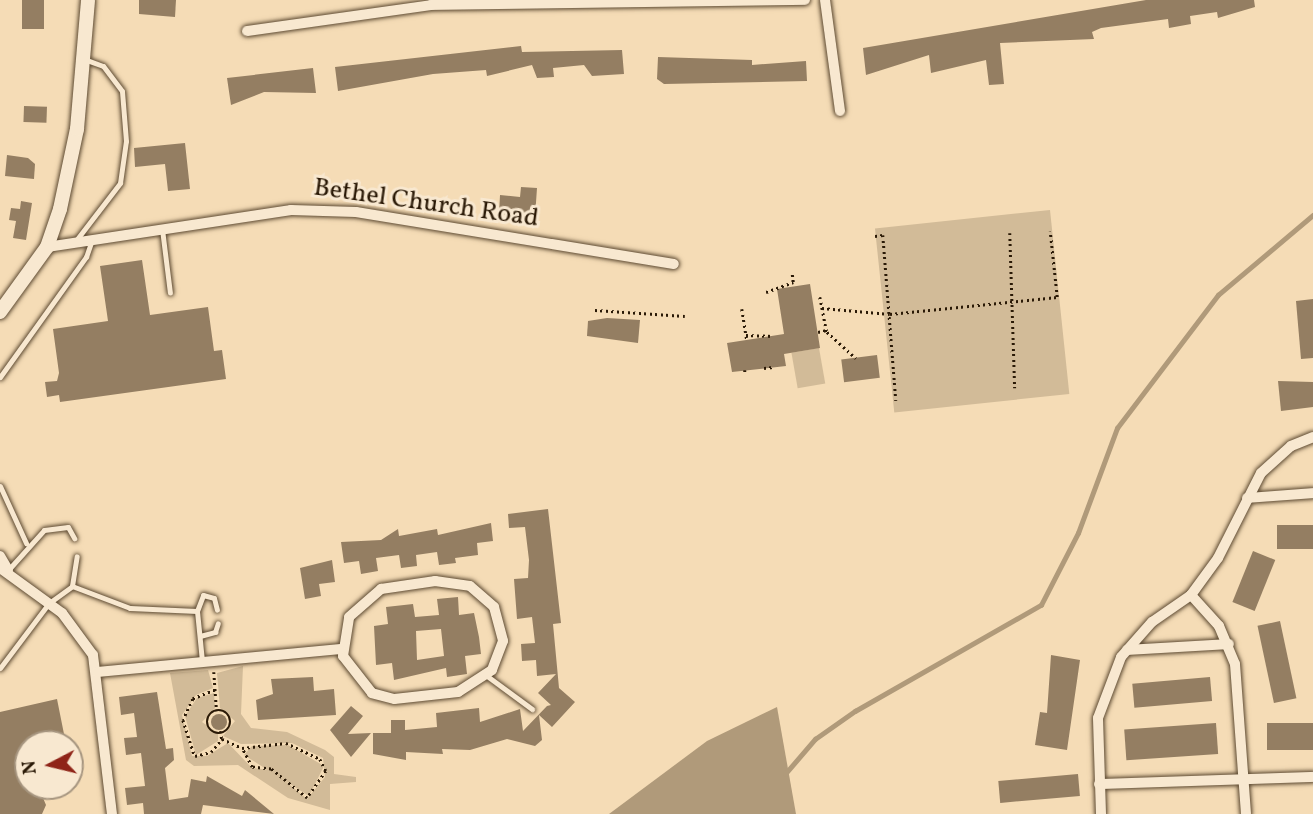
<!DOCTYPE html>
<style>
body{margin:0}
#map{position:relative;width:1313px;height:814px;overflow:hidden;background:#f5dcb6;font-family:Vollkorn,serif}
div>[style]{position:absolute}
.green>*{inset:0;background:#d2bb98;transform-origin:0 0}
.water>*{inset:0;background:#b09a7a}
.stream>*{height:4.5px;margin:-2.25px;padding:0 2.25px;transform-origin:2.25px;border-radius:2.25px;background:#b09a7a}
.building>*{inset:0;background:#947e62;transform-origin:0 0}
.round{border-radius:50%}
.path>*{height:2.5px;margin-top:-1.25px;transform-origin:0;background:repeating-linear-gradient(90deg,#2a1906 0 2px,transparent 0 5.5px)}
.path>.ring{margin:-1.25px;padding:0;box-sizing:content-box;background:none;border:2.5px solid #2a1906;border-radius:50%}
.roads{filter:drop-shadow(0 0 2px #5d4a32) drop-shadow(0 0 2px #5d4a32)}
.service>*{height:5px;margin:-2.5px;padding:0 2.5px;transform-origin:2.5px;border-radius:2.5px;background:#f8e8d0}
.minor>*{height:10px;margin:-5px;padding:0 5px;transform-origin:5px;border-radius:5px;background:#f8e8d0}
.tertiary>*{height:14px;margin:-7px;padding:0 7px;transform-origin:7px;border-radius:7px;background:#f8e8d0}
span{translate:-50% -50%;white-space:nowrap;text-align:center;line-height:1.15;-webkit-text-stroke:6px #f8e8d0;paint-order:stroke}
.street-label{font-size:26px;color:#2a1906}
.north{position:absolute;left:14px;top:730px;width:70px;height:70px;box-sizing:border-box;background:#f8e8d0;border:2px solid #a6957f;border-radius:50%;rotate:263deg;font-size:19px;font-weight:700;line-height:28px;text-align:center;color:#2a1906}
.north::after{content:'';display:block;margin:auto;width:24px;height:32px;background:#8f2418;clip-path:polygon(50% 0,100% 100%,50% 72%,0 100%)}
</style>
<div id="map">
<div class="green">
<div style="left:1050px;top:210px;width:185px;height:176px;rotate:84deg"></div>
<div style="left:819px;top:348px;width:36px;height:28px;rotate:80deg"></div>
<div style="clip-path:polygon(243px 666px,241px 714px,251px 728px,287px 732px,325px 750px,334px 757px,334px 774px,356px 777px,356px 782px,330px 784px,330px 810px,288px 798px,238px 765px,194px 766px,186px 760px,170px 673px,208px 670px,213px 688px,196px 695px,182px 715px,192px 756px,207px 756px,228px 743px,252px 768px,272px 770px,307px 799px,325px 777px,323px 758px,292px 743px,241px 744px,223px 736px,235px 721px,220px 708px,217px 673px)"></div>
<div style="clip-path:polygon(214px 693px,215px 708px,202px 722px,218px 733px,218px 741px,196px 755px,185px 716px,197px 698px)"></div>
<div style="clip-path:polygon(288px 745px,324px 766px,309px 796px,244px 755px,252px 746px)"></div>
</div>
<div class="water">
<div style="clip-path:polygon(777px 707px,796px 814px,609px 814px,707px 741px)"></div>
</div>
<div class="stream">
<div style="left:785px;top:774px;width:46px;rotate:-49.4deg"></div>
<div style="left:815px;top:739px;width:49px;rotate:-35deg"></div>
<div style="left:855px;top:711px;width:214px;rotate:-29.7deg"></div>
<div style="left:1041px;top:605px;width:81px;rotate:-62.8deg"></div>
<div style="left:1078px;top:533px;width:112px;rotate:-69.6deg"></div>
<div style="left:1117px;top:428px;width:167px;rotate:-52.8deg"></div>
<div style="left:1218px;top:295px;width:124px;rotate:-40.1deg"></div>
</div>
<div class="building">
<div style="left:22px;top:0;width:22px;height:29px"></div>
<div style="clip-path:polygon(139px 0,176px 0,175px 17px,139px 14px)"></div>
<div style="clip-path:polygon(1146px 0,1254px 0,1255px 7px,1218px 18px,1217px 12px,1190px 16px,1191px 24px,1169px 28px,1168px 19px,1101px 28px,1092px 32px,1094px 39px,1000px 43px,1004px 84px,989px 85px,986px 60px,931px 73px,929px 55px,866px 75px,863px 48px)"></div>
<div style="clip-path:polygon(521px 46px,522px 52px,622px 50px,624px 74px,592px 76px,584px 65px,553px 68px,554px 77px,537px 78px,532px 65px,487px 76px,486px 70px,433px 74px,338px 91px,335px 67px)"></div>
<div style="clip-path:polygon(658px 57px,752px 60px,752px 65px,806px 61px,807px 81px,664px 84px,657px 79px)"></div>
<div style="clip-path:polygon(313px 68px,316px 93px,264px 92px,231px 105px,227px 78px)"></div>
<div style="left:24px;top:106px;width:23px;height:16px;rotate:2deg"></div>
<div style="clip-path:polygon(185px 143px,190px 189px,168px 191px,165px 164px,135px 167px,134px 148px)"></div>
<div style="clip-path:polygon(7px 155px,28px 158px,35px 164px,34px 179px,5px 176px)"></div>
<div style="clip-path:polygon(521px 187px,537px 188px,535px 217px,499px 214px,500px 195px,520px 197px)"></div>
<div style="clip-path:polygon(21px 201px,32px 203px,26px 240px,13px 238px,16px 221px,9px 220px,11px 208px,20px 209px)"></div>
<div style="clip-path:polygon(142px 260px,150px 315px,208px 307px,214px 351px,222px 350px,226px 379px,60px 402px,59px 395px,47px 397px,45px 382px,57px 381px,59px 373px,53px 329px,108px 321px,100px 266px)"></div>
<div style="clip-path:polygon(810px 284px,820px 348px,784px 354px,786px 366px,732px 372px,727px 343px,784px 334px,777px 289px)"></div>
<div style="clip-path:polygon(1313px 299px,1313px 358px,1301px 359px,1296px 301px)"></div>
<div style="clip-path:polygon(607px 318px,640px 320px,638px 343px,587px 336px,588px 321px)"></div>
<div style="left:877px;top:355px;width:23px;height:36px;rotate:83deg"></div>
<div style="clip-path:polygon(1278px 381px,1313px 382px,1313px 407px,1281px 411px)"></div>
<div style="clip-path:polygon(548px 509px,561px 623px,553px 624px,559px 688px,575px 702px,552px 727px,539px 715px,542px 740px,535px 746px,507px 739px,470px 750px,442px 749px,443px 754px,406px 752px,406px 760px,373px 754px,373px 733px,391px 733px,391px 720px,405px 720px,405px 730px,437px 727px,436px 713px,479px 708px,480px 722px,520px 709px,523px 731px,547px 706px,551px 705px,538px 693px,556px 674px,537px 676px,536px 660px,522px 661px,521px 644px,535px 643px,532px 617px,517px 619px,514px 579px,528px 578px,529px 560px,525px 527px,509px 528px,508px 514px)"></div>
<div style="clip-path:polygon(491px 523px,493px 541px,477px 543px,478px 555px,455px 558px,456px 563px,439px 565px,437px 552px,416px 555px,417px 566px,401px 568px,399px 555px,376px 558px,378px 571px,361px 574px,359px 561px,344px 563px,341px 542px,381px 540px,398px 529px,399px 536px,437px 529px,438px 535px)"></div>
<div style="left:1313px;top:525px;width:24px;height:36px;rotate:90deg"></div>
<div style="left:1253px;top:551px;width:24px;height:55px;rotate:22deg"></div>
<div style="clip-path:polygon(332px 560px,335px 582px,319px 584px,321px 596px,305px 599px,300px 568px)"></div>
<div style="clip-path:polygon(evenodd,458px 597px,459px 615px,474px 613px,479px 637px,481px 654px,465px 656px,467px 674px,447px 677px,446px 668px,394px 680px,392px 663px,376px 665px,374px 626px,388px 624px,386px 607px,413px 604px,415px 617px,439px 615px,437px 599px,458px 597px,441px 629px,444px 656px,417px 660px,416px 631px,441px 629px)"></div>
<div style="left:1280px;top:621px;width:79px;height:23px;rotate:78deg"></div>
<div style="clip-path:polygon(1051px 655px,1080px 660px,1067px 750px,1035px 745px,1040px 712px,1047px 713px)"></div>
<div style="clip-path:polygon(313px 677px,314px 691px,334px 689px,336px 715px,258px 720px,256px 700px,273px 694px,271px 679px)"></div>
<div style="left:1210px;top:677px;width:24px;height:78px;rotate:85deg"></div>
<div style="clip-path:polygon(157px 692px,166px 749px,173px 748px,174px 760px,165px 768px,169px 800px,188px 797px,191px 779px,206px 782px,207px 776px,242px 796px,245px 790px,274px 814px,203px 805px,201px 814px,144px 814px,143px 803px,127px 805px,125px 788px,145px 786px,141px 753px,126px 755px,124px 738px,137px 737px,134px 713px,121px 715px,119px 697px)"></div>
<div style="clip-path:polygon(57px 699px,66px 744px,28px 744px,28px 786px,38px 786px,46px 805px,42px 814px,0 814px,0 712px)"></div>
<div style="clip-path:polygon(351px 706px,363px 716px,348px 734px,371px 733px,351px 757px,330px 730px)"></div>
<div class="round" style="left:211px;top:714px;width:16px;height:16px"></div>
<div style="left:1216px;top:723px;width:31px;height:92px;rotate:86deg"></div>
<div style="left:1313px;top:723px;width:27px;height:46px;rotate:90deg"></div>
<div style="left:1078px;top:774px;width:22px;height:80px;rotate:85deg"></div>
</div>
<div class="path">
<div style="left:1010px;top:233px;width:155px;rotate:88.2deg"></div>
<div style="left:875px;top:236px;width:8px;rotate:-7deg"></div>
<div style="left:883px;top:235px;width:166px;rotate:85.5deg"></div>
<div style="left:766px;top:292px;width:29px;rotate:-20deg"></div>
<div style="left:793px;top:282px;width:8px;rotate:-97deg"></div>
<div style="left:820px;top:297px;width:36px;rotate:79deg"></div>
<div style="left:827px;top:332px;width:39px;rotate:42deg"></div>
<div style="left:822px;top:308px;width:68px;rotate:5deg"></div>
<div style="left:890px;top:314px;width:168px;rotate:-5.8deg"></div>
<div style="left:1057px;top:297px;width:66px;rotate:-96.1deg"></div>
<div style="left:742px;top:309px;width:31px;rotate:81deg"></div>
<div style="left:595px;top:310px;width:90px;rotate:3.8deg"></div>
<div style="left:818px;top:332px;width:9px;rotate:-13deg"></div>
<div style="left:746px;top:335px;width:27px;rotate:2deg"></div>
<div style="left:764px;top:368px;width:9px;rotate:-6deg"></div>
<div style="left:745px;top:370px;width:2px;rotate:90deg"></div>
<div style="left:214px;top:672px;width:39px;rotate:86deg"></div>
<div style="left:215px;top:690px;width:24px;rotate:158deg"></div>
<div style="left:193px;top:699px;width:23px;rotate:115deg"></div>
<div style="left:183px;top:720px;width:38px;rotate:72deg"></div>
<div style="left:195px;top:756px;width:16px;rotate:-14deg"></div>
<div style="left:211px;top:752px;width:17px;rotate:-50deg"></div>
<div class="ring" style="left:207px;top:710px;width:21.5px;height:21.5px"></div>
<div style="left:220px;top:731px;width:8px;rotate:76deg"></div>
<div style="left:222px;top:739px;width:22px;rotate:24deg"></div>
<div style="left:242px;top:748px;width:44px;rotate:-6.5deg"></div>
<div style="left:286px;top:743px;width:38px;rotate:25deg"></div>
<div style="left:320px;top:759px;width:13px;rotate:63deg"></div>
<div style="left:326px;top:771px;width:33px;rotate:125deg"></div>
<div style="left:307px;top:798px;width:46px;rotate:-141.1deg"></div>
<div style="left:271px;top:769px;width:19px;rotate:-174deg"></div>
<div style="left:252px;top:767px;width:21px;rotate:-118deg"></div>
</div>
<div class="roads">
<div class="service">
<div style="left:162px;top:229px;width:64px;rotate:82.9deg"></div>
<div style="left:74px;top:243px;width:76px;rotate:-52.5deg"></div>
<div style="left:120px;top:183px;width:42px;rotate:-81.9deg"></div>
<div style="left:126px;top:141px;width:50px;rotate:-94.6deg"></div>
<div style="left:122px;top:91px;width:31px;rotate:-127deg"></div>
<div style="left:103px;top:66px;width:20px;rotate:-160deg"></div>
<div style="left:0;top:377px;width:148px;rotate:-54.4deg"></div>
<div style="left:86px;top:257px;width:18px;rotate:-71deg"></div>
<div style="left:0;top:486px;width:63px;rotate:65.5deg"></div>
<div style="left:9px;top:569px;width:52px;rotate:-48.1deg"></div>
<div style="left:44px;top:530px;width:24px;rotate:-7deg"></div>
<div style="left:68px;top:527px;width:13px;rotate:61deg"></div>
<div style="left:72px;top:586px;width:30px;rotate:-81deg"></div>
<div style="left:197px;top:611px;width:17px;rotate:-69deg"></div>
<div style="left:203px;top:595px;width:11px;rotate:15deg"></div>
<div style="left:214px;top:598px;width:12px;rotate:76deg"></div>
<div style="left:200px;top:636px;width:16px;rotate:-15deg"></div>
<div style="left:215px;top:632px;width:9px;rotate:-72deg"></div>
<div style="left:0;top:668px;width:81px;rotate:-53deg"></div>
<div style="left:49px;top:603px;width:29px;rotate:-36deg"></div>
<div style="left:72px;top:586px;width:62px;rotate:20.8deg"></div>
<div style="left:130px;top:608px;width:67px;rotate:2.6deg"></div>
<div style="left:197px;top:611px;width:50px;rotate:84.3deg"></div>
<div style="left:487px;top:676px;width:56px;rotate:36.3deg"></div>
</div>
<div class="minor">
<div style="left:825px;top:0;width:112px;rotate:82.3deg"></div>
<div style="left:247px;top:31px;width:186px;rotate:-8deg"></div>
<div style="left:431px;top:5px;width:374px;rotate:-0.8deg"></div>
<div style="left:47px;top:247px;width:247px;rotate:-8.6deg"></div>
<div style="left:291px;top:210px;width:65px;rotate:1.8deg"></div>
<div style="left:356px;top:212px;width:322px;rotate:9.3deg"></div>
<div style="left:1247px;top:498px;width:66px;rotate:-4.3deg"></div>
<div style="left:0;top:556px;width:16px;rotate:60deg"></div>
<div style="left:0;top:568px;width:77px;rotate:36deg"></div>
<div style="left:62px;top:613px;width:52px;rotate:53.6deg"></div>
<div style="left:93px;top:655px;width:160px;rotate:83.2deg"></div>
<div style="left:435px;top:581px;width:35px;rotate:8deg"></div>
<div style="left:470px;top:586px;width:32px;rotate:41deg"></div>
<div style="left:494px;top:607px;width:35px;rotate:75deg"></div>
<div style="left:503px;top:641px;width:31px;rotate:111deg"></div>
<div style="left:492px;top:670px;width:40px;rotate:147.1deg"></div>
<div style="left:458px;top:692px;width:64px;rotate:173.8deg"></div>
<div style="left:394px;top:699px;width:23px;rotate:-165deg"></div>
<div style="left:372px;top:693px;width:47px;rotate:-128.1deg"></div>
<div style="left:343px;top:656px;width:39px;rotate:-81deg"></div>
<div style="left:349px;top:617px;width:43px;rotate:-41.2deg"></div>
<div style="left:381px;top:589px;width:55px;rotate:-8.4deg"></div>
<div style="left:1191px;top:595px;width:42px;rotate:47.9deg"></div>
<div style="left:1219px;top:626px;width:41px;rotate:67.2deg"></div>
<div style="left:1235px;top:664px;width:150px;rotate:85.8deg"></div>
<div style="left:1127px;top:650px;width:102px;rotate:-3.4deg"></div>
<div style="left:97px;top:672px;width:245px;rotate:-5.4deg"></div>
<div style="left:1099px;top:784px;width:214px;rotate:-1.9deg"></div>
<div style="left:1101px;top:814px;width:96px;rotate:-91.8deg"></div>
<div style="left:1098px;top:718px;width:65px;rotate:-69.3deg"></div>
<div style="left:1121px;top:657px;width:47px;rotate:-48.5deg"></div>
<div style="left:1152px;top:622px;width:47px;rotate:-34.7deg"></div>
<div style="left:1191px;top:595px;width:46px;rotate:-53.9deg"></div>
<div style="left:1218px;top:558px;width:95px;rotate:-63.2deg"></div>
<div style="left:1261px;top:473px;width:40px;rotate:-42deg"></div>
<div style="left:1291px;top:446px;width:24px;rotate:-22deg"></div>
</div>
<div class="tertiary">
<div style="left:0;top:312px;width:80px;rotate:-54.1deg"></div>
<div style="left:47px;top:247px;width:40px;rotate:-71.1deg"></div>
<div style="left:60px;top:209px;width:82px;rotate:-78deg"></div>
<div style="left:77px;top:129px;width:129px;rotate:-85.1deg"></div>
</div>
</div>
<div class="street-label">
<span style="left:426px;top:204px;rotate:8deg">Bethel Church Road</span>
</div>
<div class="north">N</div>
</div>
